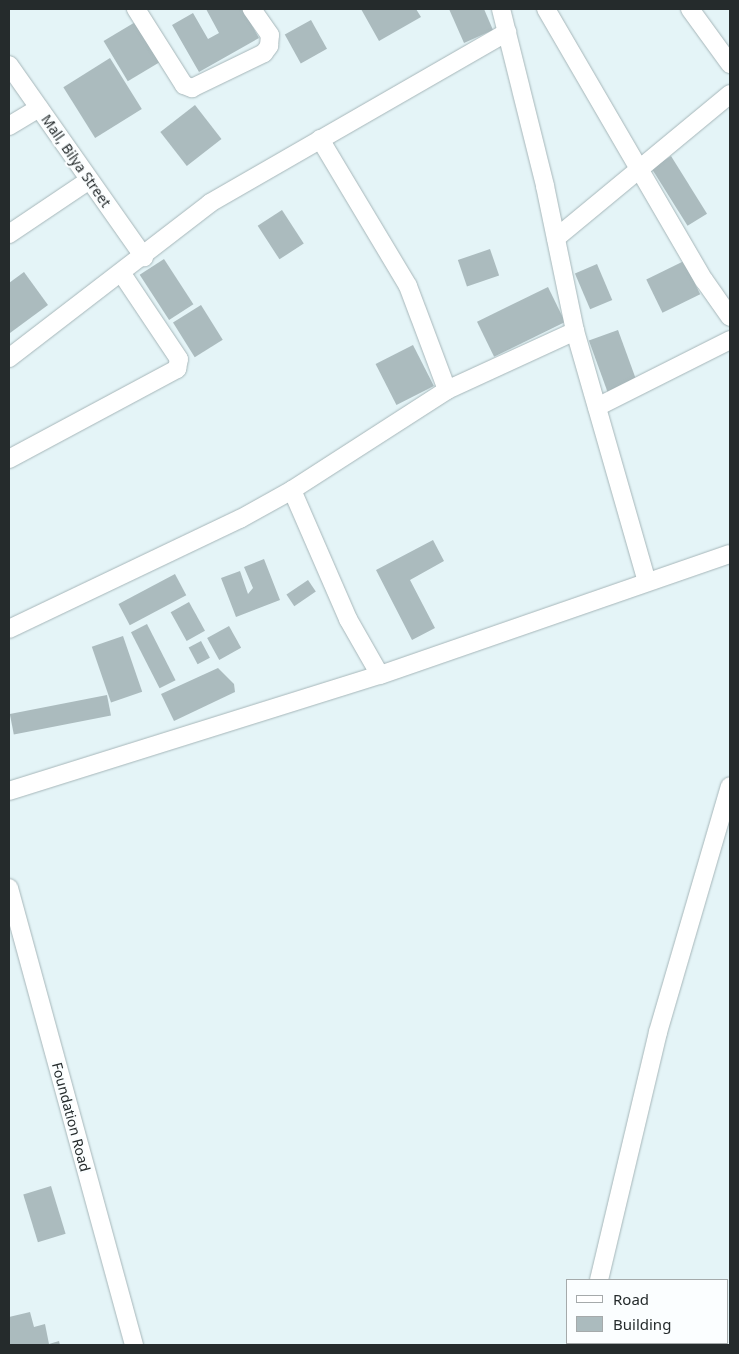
<!DOCTYPE html>
<style>
body{margin:0}
#map{position:relative;width:739px;height:1354px;overflow:hidden;background:#e4f4f7;font-family:"Noto Sans",sans-serif}
div>[style]{position:absolute}
.building>*{inset:0;background:#abbbbe;transform-origin:0 0}
.roads{filter:drop-shadow(0 0 1px #a6b6b9) drop-shadow(0 0 1px #a6b6b9)}
.street>*{height:18px;margin:-9px;padding:0 9px;transform-origin:9px;border-radius:9px;background:#fff}
span{translate:-50% -50%;white-space:nowrap;text-align:center;line-height:1.15;-webkit-text-stroke:4.5px #fbfeff;paint-order:stroke}
.street-label{font-size:14px;color:#252b2c}
.frame{position:absolute;inset:0;border:10px solid #252b2c;pointer-events:none}
.legend{position:absolute;left:566px;top:1279px;width:162px;height:65px;box-sizing:border-box;background:#fbfeff;border:1px solid #a5aaab;margin:0;padding:6px 9px;list-style:none;font-size:15px;color:#252b2c}
.legend li{display:flex;align-items:center;gap:10px;height:25px}
.legend b{width:25px;border:1px solid #a5aaab}
</style>
<div id="map">
<div class="building">
<div style="clip-path:polygon(206px 9px,243px 9px,259px 38px,199px 72px,172px 25px,193px 13px,208px 39px,219px 33px)"></div>
<div style="clip-path:polygon(361px 9px,416px 9px,421px 17px,379px 41px)"></div>
<div style="clip-path:polygon(449px 9px,484px 9px,493px 30px,464px 43px)"></div>
<div style="left:311px;top:20px;width:33px;height:30px;rotate:61deg"></div>
<div style="left:137px;top:21px;width:47px;height:39px;rotate:59deg"></div>
<div style="left:110px;top:58px;width:60px;height:55px;rotate:58deg"></div>
<div style="left:195px;top:105px;width:43px;height:44px;rotate:52deg"></div>
<div style="left:671px;top:156px;width:68px;height:23px;rotate:58deg"></div>
<div style="left:282px;top:210px;width:40px;height:29px;rotate:57deg"></div>
<div style="left:490px;top:249px;width:28px;height:34px;rotate:71deg"></div>
<div style="left:164px;top:259px;width:54px;height:29px;rotate:57deg"></div>
<div style="left:684px;top:261px;width:37px;height:42px;rotate:64deg"></div>
<div style="left:597px;top:264px;width:39px;height:24px;rotate:67deg"></div>
<div style="clip-path:polygon(24px 272px,48px 305px,10px 333px,9px 283px)"></div>
<div style="left:548px;top:287px;width:39px;height:79px;rotate:64deg"></div>
<div style="left:201px;top:305px;width:41px;height:33px;rotate:58deg"></div>
<div style="left:618px;top:330px;width:56px;height:31px;rotate:70deg"></div>
<div style="left:413px;top:345px;width:46px;height:42px;rotate:63deg"></div>
<div style="clip-path:polygon(433px 540px,444px 561px,410px 580px,435px 628px,412px 640px,376px 570px)"></div>
<div style="clip-path:polygon(264px 559px,280px 600px,236px 617px,221px 578px,240px 571px,248px 594px,253px 588px,244px 567px)"></div>
<div style="left:175px;top:574px;width:24px;height:64px;rotate:62deg"></div>
<div style="left:308px;top:580px;width:14px;height:26px;rotate:56deg"></div>
<div style="left:189px;top:602px;width:33px;height:21px;rotate:61deg"></div>
<div style="left:147px;top:624px;width:63px;height:18px;rotate:63deg"></div>
<div style="left:229px;top:626px;width:25px;height:25px;rotate:61deg"></div>
<div style="left:123px;top:636px;width:59px;height:33px;rotate:71deg"></div>
<div style="left:201px;top:641px;width:19px;height:14px;rotate:62deg"></div>
<div style="clip-path:polygon(218px 668px,234px 684px,235px 692px,174px 721px,161px 694px)"></div>
<div style="left:107px;top:695px;width:21px;height:99px;rotate:79deg"></div>
<div style="left:51px;top:1186px;width:50px;height:29px;rotate:73deg"></div>
<div style="clip-path:polygon(30px 1312px,34px 1327px,45px 1324px,49px 1344px,59px 1341px,60px 1345px,9px 1345px,9px 1317px)"></div>
</div>
<div class="roads">
<div class="street">
<div style="left:136px;top:9px;width:90px;rotate:57.7deg"></div>
<div style="left:184px;top:85px;width:9px;rotate:21deg"></div>
<div style="left:192px;top:88px;width:80px;rotate:-25.9deg"></div>
<div style="left:264px;top:53px;width:9px;rotate:-54deg"></div>
<div style="left:269px;top:46px;width:11px;rotate:-85deg"></div>
<div style="left:270px;top:35px;width:32px;rotate:-125deg"></div>
<div style="left:501px;top:9px;width:182px;rotate:76deg"></div>
<div style="left:545px;top:186px;width:148px;rotate:78.3deg"></div>
<div style="left:575px;top:331px;width:261px;rotate:74deg"></div>
<div style="left:546px;top:9px;width:314px;rotate:59.8deg"></div>
<div style="left:704px;top:280px;width:45px;rotate:54.9deg"></div>
<div style="left:690px;top:9px;width:68px;rotate:54deg"></div>
<div style="left:9px;top:65px;width:235px;rotate:54.9deg"></div>
<div style="left:9px;top:126px;width:35px;rotate:-31deg"></div>
<div style="left:320px;top:139px;width:171px;rotate:59.1deg"></div>
<div style="left:408px;top:286px;width:111px;rotate:69.4deg"></div>
<div style="left:9px;top:234px;width:95px;rotate:-33.9deg"></div>
<div style="left:556px;top:238px;width:226px;rotate:-39.6deg"></div>
<div style="left:9px;top:358px;width:254px;rotate:-37.6deg"></div>
<div style="left:210px;top:203px;width:343px;rotate:-29.9deg"></div>
<div style="left:597px;top:407px;width:149px;rotate:-26.7deg"></div>
<div style="left:9px;top:459px;width:191px;rotate:-28.2deg"></div>
<div style="left:177px;top:369px;width:10px;rotate:-79deg"></div>
<div style="left:179px;top:359px;width:102px;rotate:-123.8deg"></div>
<div style="left:292px;top:490px;width:141px;rotate:66.5deg"></div>
<div style="left:348px;top:619px;width:64px;rotate:60.3deg"></div>
<div style="left:9px;top:629px;width:256px;rotate:-25.5deg"></div>
<div style="left:240px;top:519px;width:60px;rotate:-29.1deg"></div>
<div style="left:292px;top:490px;width:184px;rotate:-32.8deg"></div>
<div style="left:447px;top:390px;width:141px;rotate:-24.7deg"></div>
<div style="left:9px;top:791px;width:389px;rotate:-17.4deg"></div>
<div style="left:380px;top:675px;width:370px;rotate:-19.1deg"></div>
<div style="left:9px;top:888px;width:474px;rotate:74.7deg"></div>
<div style="left:599px;top:1280px;width:255px;rotate:-76.6deg"></div>
<div style="left:658px;top:1032px;width:256px;rotate:-73.7deg"></div>
<div style="left:583px;top:1345px;width:2px;rotate:-63deg"></div>
</div>
</div>
<div class="street-label">
<span style="left:76px;top:161px;rotate:55deg">Mall, Bilya Street</span>
<span style="left:71px;top:1117px;rotate:75deg">Foundation Road</span>
</div>
<div class="frame"></div>
<ul class="legend">
<li><b style="height:6px;background:#fff"></b>Road</li>
<li><b style="height:14px;background:#abbbbe"></b>Building</li>
</ul>
</div>
